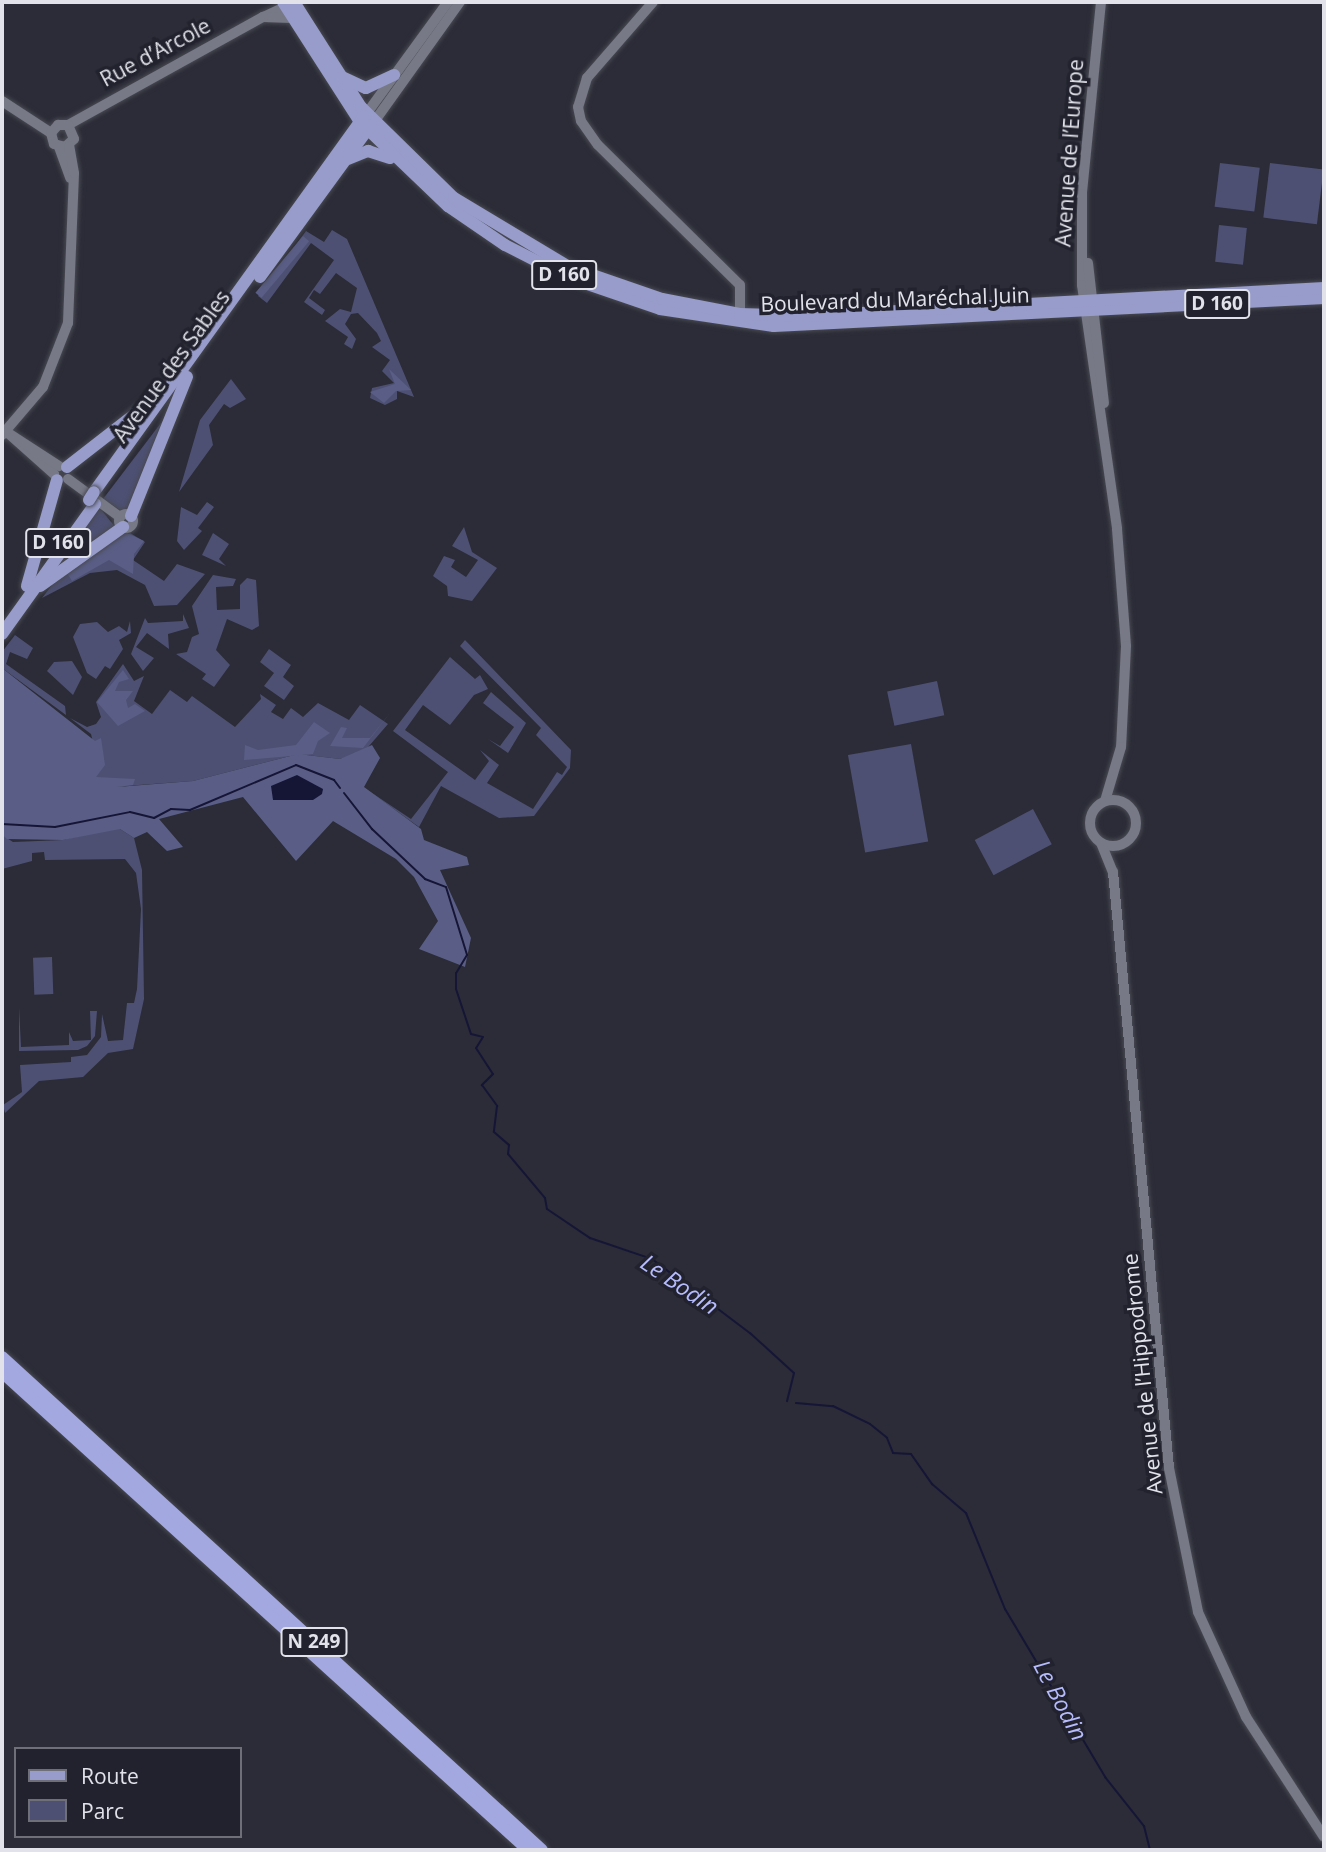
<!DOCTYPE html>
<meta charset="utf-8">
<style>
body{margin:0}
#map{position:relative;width:1326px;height:1852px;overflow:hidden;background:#2b2c37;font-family:"Open Sans",sans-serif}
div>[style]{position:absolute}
.green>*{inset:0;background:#4d5072;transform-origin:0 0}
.forest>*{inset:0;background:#5a5e86;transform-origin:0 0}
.water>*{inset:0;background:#151536}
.stream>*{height:2px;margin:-1px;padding:0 1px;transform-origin:1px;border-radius:1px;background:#151536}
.roads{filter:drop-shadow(0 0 2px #494a53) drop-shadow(0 0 2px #494a53)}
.tertiary>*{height:10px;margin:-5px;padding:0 5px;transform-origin:5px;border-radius:5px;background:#777986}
.tertiary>.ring{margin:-5px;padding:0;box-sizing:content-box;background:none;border:10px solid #777986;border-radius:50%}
.secondary>*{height:10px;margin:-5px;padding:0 5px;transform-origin:5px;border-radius:5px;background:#777986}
.secondary>.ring{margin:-5px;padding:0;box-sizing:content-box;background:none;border:10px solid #777986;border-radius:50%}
.primary>*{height:12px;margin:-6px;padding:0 6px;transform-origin:6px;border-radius:6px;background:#989cca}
.trunk>*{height:12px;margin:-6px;padding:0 6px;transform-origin:6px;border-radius:6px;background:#a3a8e0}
.bridges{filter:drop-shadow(0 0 2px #494a53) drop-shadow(0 0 2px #494a53)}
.primary-bridge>*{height:12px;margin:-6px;padding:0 6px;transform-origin:6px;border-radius:6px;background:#989cca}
span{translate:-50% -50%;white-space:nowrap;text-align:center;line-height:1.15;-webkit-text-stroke:7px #21222d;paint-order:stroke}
.shield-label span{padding:2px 5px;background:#21222d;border:2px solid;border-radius:5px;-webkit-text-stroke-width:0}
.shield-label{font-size:19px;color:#e2e3ea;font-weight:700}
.street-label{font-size:21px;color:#e2e3ea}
.water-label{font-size:23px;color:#b5bbfd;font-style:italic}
.frame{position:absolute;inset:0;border:4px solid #e2e3ea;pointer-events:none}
.legend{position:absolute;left:14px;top:1747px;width:228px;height:91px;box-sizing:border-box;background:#21222d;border:2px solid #6e6f79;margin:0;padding:9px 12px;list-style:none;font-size:21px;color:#e2e3ea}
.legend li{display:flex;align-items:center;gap:14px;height:35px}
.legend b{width:35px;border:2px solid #6e6f79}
</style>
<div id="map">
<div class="green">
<div style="left:1220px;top:163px;width:40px;height:44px;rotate:7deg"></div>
<div style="left:1270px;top:163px;width:54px;height:55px;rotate:7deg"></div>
<div style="left:1219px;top:225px;width:28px;height:37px;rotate:6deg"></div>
<div style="clip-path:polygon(332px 230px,347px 239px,414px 397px,397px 391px,397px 399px,385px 405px,370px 398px,372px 388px,394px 383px,382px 371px,390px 360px,372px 347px,381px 341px,377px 333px,358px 313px,351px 314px,345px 324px,356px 339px,352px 349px,344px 344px,348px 337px,325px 321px,340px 309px,351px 312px,357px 288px,336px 273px,320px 294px,314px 290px,309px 298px,325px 310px,322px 315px,304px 302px,334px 260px,311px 243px,267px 303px,258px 296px,306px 231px,324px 242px)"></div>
<div style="clip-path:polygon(231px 379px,246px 399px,230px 408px,224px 404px,209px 425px,213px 445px,179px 492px,200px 420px)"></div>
<div style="clip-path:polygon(164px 419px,130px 508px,120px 510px,103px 499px)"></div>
<div style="clip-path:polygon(207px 502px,214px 507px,198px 528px,202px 531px,184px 550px,177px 541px,181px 507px,197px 515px)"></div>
<div style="clip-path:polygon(99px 507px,116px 528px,51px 573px)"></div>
<div style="clip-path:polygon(464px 527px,472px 552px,497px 568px,472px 601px,448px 596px,447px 586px,433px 576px,444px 556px,455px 560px,451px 567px,466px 577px,478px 560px,452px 546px)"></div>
<div style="clip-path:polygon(130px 533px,145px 542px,133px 560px,164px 581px,177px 564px,205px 574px,177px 605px,154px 606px,145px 585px,117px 570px,90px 573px,42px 598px,56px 580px)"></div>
<div style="clip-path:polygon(213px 533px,229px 544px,219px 559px,226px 566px,202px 555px)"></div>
<div style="clip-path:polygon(213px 575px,236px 579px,233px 586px,216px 587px,217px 610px,240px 609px,240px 585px,247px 578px,256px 580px,259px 626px,252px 630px,227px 619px,216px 650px,230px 665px,214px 687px,202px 679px,206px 674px,176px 654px,187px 652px,192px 637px,199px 634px,192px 606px)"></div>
<div style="clip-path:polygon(183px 614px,189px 628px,168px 634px,169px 649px,147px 633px,136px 647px,154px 658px,143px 671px,131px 654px,145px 618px,148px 623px,183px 621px)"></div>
<div style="clip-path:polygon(130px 621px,131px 633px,119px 640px,123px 649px,110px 669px,105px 666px,96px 679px,87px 673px,73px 637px,80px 624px,97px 622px,108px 632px,119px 626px,127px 632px)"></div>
<div style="clip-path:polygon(15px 635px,33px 648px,27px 659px,10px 652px,6px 664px,65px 706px,66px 715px,2px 668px,2px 652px)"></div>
<div style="clip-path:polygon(465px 640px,571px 750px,570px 768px,534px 816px,499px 818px,441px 786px,419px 827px,363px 787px,411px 819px,448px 772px,393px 731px,450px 657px,475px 679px,480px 675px,488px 689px,474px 695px,450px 725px,423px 705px,405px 730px,475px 780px,489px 761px,480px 750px,499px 765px,487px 783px,533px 809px,557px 772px,562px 775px,567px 767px,536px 735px,541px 728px,460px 646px)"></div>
<div style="clip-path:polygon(269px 649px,291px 665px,283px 677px,294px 686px,284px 700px,264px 686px,274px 673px,260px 662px)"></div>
<div style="clip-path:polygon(72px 661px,82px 677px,73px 695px,47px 671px,54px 662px)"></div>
<div style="clip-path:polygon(123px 664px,134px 681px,144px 676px,134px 701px,152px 714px,170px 690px,187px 702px,192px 696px,235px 727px,261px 699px,260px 694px,276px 705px,271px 712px,283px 719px,291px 708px,303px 717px,318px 703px,349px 720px,360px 705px,388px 724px,363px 753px,340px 759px,298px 754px,193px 781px,112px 787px,80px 778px,94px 746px,91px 734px,70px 718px,87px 727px,96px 724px,101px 717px,96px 702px)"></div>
<div style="left:937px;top:681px;width:35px;height:51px;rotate:78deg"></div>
<div style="clip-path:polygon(491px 692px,526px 723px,508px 753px,488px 739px,500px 746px,514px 727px,483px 703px)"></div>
<div style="left:911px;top:744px;width:99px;height:64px;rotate:80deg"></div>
<div style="left:1033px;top:809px;width:40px;height:66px;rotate:62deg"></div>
<div style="clip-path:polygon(104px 829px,120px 829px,134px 838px,142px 870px,144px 999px,133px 1049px,108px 1053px,83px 1077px,39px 1081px,5px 1113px,3px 1105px,22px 1092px,20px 1065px,71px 1062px,71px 1057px,87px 1055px,101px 1037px,102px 1014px,108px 1041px,123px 1040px,127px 1003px,134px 1003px,137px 989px,141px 909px,136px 873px,125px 859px,45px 860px,44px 852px,32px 853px,32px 861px,2px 869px,2px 835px,13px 842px,63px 840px)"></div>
<div style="left:52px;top:957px;width:37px;height:19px;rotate:88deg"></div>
<div style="clip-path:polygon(19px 1007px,21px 1047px,69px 1045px,69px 1032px,73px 1041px,91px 1040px,90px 1011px,97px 1011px,95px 1036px,87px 1046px,78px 1050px,19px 1051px)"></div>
</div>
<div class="forest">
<div style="left:303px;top:236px;width:8px;height:74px;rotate:40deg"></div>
<div style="clip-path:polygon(389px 369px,411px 390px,396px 391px,384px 403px,370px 392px,395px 384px)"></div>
<div style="clip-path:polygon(125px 532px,144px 541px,134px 554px,133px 574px,109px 560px,72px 581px,67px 573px)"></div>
<div style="clip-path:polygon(2px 668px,95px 741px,101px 738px,105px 765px,96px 777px,135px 779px,133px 785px,117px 787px,193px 781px,298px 754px,340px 759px,372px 745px,380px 758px,364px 787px,421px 829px,424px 840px,467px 857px,469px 865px,440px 870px,471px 938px,465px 967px,419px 949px,438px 921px,414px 877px,396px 859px,333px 821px,296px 861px,243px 797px,159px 819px,183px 847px,167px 851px,147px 832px,134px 838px,120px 829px,63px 840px,7px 839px,2px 835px)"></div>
<div style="clip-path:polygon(123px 670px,129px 679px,119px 682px,115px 691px,133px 691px,126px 700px,128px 708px,135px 704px,145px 711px,118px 726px,97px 702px)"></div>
<div style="clip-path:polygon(390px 713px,363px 748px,330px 746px,341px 727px,347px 728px,342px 738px,370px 738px)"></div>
<div style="clip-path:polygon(314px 722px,330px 733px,318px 741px,313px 754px,244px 760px,245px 745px,258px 750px,296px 745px)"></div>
</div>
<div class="water">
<div style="clip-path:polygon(297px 775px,323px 789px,322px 794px,313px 800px,273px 800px,271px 786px)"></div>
</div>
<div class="stream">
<div style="left:344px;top:793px;width:46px;rotate:52.1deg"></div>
<div style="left:372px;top:829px;width:73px;rotate:43.3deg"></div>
<div style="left:425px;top:879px;width:22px;rotate:21deg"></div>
<div style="left:446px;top:887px;width:71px;rotate:72.8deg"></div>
<div style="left:467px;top:955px;width:21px;rotate:121deg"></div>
<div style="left:456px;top:973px;width:16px;rotate:90deg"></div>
<div style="left:456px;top:989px;width:47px;rotate:71.6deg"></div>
<div style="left:471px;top:1034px;width:12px;rotate:14deg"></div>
<div style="left:483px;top:1037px;width:13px;rotate:122deg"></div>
<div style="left:476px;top:1048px;width:31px;rotate:57deg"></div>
<div style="left:493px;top:1074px;width:16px;rotate:135deg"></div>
<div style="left:482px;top:1085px;width:26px;rotate:54deg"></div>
<div style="left:497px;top:1106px;width:26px;rotate:97deg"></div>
<div style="left:494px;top:1132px;width:20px;rotate:41deg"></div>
<div style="left:509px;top:1145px;width:9px;rotate:96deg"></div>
<div style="left:508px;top:1154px;width:57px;rotate:49.9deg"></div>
<div style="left:545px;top:1198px;width:11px;rotate:80deg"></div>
<div style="left:547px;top:1209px;width:52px;rotate:34deg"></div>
<div style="left:590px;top:1238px;width:65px;rotate:18.7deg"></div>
<div style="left:652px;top:1259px;width:123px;rotate:37.1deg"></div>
<div style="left:750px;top:1333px;width:59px;rotate:42.3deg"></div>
<div style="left:794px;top:1373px;width:29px;rotate:104deg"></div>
<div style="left:2px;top:824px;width:53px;rotate:3.2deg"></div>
<div style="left:55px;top:827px;width:76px;rotate:-11.3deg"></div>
<div style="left:130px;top:812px;width:25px;rotate:14deg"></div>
<div style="left:154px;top:818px;width:19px;rotate:-28deg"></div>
<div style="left:171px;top:809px;width:19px;rotate:3deg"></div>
<div style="left:190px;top:810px;width:115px;rotate:-23deg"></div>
<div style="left:296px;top:765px;width:41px;rotate:21.5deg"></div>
<div style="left:334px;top:780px;width:10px;rotate:53deg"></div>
<div style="left:796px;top:1403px;width:37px;rotate:5deg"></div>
<div style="left:833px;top:1406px;width:41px;rotate:25.9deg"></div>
<div style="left:870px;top:1424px;width:22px;rotate:39deg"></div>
<div style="left:887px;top:1438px;width:16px;rotate:68deg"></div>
<div style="left:893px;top:1453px;width:18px;rotate:3deg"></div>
<div style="left:911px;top:1454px;width:37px;rotate:55deg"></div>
<div style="left:932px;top:1484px;width:45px;rotate:40.5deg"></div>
<div style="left:966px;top:1513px;width:104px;rotate:67.9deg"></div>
<div style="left:1005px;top:1609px;width:196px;rotate:59.2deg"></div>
<div style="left:1105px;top:1777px;width:63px;rotate:51.5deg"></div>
<div style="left:1144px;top:1826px;width:25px;rotate:76deg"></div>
</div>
<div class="roads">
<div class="tertiary">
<div style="left:653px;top:2px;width:101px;rotate:131deg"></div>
<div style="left:587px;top:78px;width:30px;rotate:107deg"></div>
<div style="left:578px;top:107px;width:14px;rotate:78deg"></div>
<div style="left:581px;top:121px;width:29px;rotate:55deg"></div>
<div style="left:598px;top:145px;width:199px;rotate:44.6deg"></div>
<div style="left:740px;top:285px;width:34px;rotate:90deg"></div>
<div style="left:289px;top:5px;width:29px;rotate:155deg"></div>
<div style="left:263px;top:17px;width:28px;rotate:2deg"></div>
<div style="left:2px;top:101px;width:59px;rotate:33.1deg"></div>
<div style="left:68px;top:125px;width:223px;rotate:-29deg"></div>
<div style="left:51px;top:133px;width:11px;rotate:75deg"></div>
<div style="left:54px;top:144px;width:11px;rotate:15deg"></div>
<div style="left:65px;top:147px;width:12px;rotate:-42deg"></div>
<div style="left:74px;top:139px;width:15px;rotate:-113deg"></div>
<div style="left:51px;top:133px;width:11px;rotate:-49deg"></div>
<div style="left:58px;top:125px;width:10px"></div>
<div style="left:59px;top:147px;width:33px;rotate:70deg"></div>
<div style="left:8px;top:433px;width:62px;rotate:41.7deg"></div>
<div style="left:8px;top:433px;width:61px;rotate:32.9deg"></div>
<div style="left:2px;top:435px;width:63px;rotate:-49.5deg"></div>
<div style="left:43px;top:387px;width:69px;rotate:-68.7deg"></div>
<div style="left:68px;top:323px;width:150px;rotate:-87.7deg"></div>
<div style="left:74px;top:173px;width:27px;rotate:-100deg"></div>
<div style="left:68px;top:479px;width:64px;rotate:36.2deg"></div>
<div class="ring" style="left:119px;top:514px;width:4px;height:4px"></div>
</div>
<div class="secondary">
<div style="left:1101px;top:2px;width:193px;rotate:95.7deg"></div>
<div style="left:1082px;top:194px;width:91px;rotate:90deg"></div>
<div style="left:1082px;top:285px;width:246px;rotate:81.8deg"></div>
<div style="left:1117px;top:529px;width:117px;rotate:85.6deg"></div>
<div style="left:1126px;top:646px;width:101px;rotate:92.8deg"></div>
<div style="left:1121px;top:747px;width:56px;rotate:106.5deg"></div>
<div style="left:367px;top:113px;width:137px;rotate:-53.9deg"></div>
<div style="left:374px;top:122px;width:148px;rotate:-54.4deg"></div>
<div style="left:1088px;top:263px;width:141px;rotate:83.5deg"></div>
<div class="ring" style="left:1090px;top:800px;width:36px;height:36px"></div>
<div style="left:1101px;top:843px;width:31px;rotate:68deg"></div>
<div style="left:1113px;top:872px;width:599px;rotate:84.63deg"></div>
<div style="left:1169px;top:1468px;width:147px;rotate:78.6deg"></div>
<div style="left:1198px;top:1612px;width:115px;rotate:65.4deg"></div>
<div style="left:1246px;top:1717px;width:143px;rotate:57deg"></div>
</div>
<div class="primary">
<div style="left:283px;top:2px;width:143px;rotate:57.3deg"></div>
<div style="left:360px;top:122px;width:122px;rotate:43.7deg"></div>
<div style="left:448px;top:206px;width:69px;rotate:34.4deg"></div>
<div style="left:505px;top:245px;width:73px;rotate:26.9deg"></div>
<div style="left:570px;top:278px;width:95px;rotate:19deg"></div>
<div style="left:660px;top:309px;width:115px;rotate:8.5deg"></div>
<div style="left:774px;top:326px;width:551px;rotate:-2.91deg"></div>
<div style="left:294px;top:2px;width:125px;rotate:57.5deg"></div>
<div style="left:361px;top:107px;width:130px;rotate:44.4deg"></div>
<div style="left:454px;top:198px;width:134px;rotate:31deg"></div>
<div style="left:569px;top:267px;width:98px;rotate:19deg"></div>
<div style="left:662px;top:299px;width:79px;rotate:10.9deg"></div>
<div style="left:740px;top:314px;width:66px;rotate:1.7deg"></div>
<div style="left:806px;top:316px;width:519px;rotate:-3.09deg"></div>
<div style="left:342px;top:77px;width:26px;rotate:25deg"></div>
<div style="left:366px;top:88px;width:31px;rotate:-25deg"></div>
<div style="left:348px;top:159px;width:22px;rotate:-22deg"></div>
<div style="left:368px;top:151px;width:23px;rotate:18deg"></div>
<div style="left:260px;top:277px;width:188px;rotate:-53.9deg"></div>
<div style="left:67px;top:467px;width:114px;rotate:-37.9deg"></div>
<div style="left:94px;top:492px;width:463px;rotate:-54.3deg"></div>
<div style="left:131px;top:516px;width:150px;rotate:-68.1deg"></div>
<div style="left:27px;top:586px;width:110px;rotate:-74.2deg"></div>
<div style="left:40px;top:586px;width:102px;rotate:-35.4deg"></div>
<div style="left:2px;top:634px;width:160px;rotate:-54.4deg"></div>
</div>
<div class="trunk">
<div style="left:2px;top:1357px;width:731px;rotate:42.39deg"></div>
<div style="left:2px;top:1372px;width:711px;rotate:42.26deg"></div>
</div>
</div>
<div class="bridges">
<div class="primary-bridge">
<div style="left:89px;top:500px;width:9px;rotate:-58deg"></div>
</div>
</div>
<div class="shield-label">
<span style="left:564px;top:275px">D 160</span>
<span style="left:1217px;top:304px">D 160</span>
<span style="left:58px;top:543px">D 160</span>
<span style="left:314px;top:1642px">N 249</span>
</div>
<div class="street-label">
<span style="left:155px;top:52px;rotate:-28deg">Rue d’Arcole</span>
<span style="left:1069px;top:153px;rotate:-86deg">Avenue de l’Europe</span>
<span style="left:895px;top:299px;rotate:-2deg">Boulevard du Maréchal Juin</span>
<span style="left:171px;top:366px;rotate:-54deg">Avenue des Sables</span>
<span style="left:1142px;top:1374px;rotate:-96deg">Avenue de l’Hippodrome</span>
</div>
<div class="water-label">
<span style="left:680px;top:1284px;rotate:34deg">Le Bodin</span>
<span style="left:1061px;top:1700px;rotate:62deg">Le Bodin</span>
</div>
<div class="frame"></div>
<ul class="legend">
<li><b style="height:9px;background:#989cca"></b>Route</li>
<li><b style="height:19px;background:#4d5072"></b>Parc</li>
</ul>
</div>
